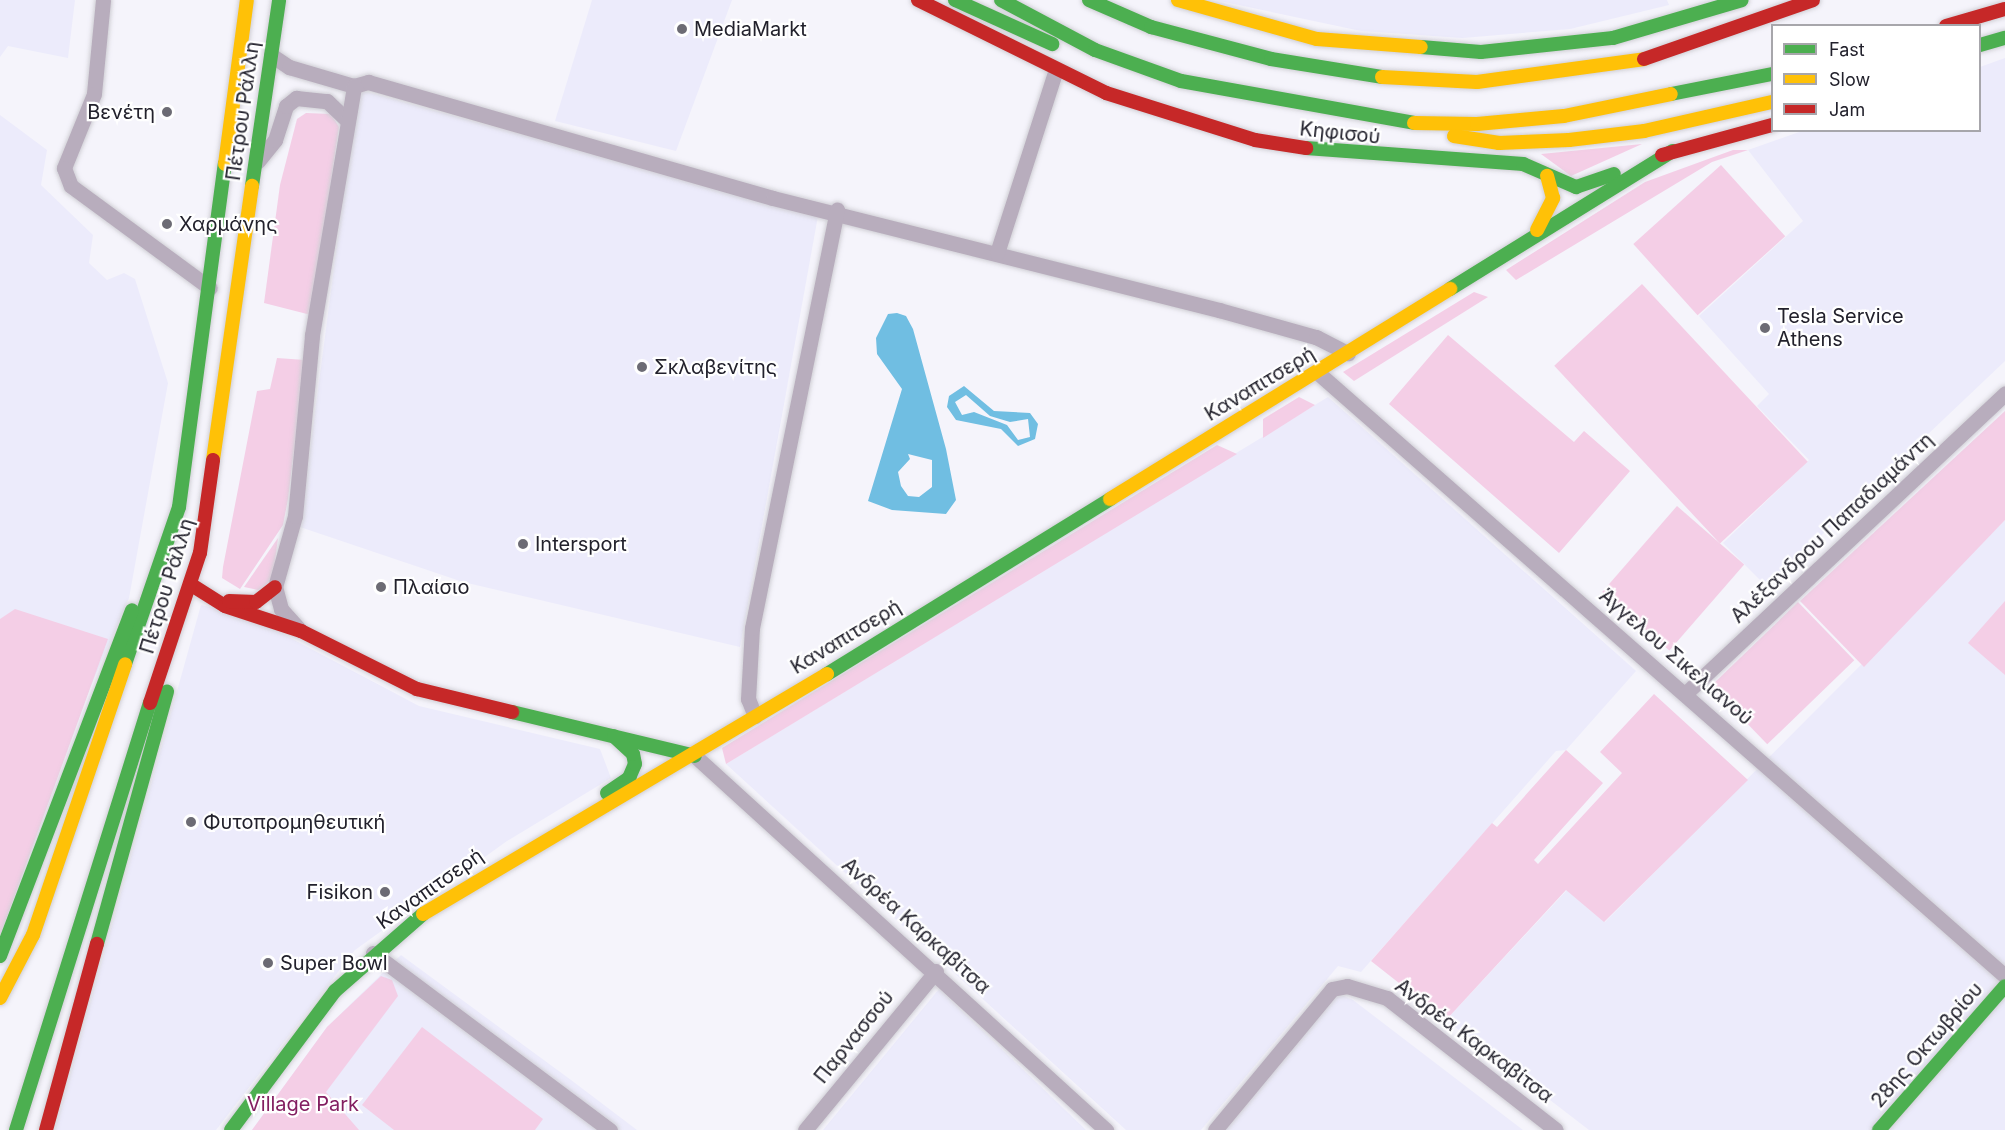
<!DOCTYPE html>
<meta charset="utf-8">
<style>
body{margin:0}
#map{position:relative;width:2005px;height:1130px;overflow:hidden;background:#f5f4fb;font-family:Inter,sans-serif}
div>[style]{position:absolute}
.built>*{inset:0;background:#ecebfb}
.green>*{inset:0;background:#f4cee6;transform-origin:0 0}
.water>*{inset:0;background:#70bee2}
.roads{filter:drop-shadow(0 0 2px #d0cfd5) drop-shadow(0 0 2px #d0cfd5)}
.street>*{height:15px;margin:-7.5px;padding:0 7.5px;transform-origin:7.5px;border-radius:7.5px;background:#b8adbd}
.fast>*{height:14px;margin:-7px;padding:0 7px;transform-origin:7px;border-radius:7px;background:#4caf50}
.slow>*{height:14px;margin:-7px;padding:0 7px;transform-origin:7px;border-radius:7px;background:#ffc107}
.jam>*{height:14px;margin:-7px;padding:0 7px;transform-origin:7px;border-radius:7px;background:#c62828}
.dots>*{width:16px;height:16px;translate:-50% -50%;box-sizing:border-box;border:3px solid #fff;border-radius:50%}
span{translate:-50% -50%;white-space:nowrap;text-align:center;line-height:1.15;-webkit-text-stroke:4.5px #fff;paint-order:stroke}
.poi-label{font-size:20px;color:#22212c}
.left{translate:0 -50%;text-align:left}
.right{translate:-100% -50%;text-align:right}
.street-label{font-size:20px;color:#22212c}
.park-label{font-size:20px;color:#831f61}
.legend{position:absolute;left:1771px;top:24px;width:210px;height:108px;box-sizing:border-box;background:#fff;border:2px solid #a7a6ab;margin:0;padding:8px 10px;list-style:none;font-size:18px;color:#22212c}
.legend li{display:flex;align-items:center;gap:12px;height:30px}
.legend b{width:30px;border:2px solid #a7a6ab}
</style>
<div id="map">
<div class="built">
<div style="clip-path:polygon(0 0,75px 0,68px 58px,8px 46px,0 57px)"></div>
<div style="clip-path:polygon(592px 0,732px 0,676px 151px,555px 121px)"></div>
<div style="clip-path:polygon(1215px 0,1667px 0,1669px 5px,1570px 29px,1462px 38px,1361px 31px)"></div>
<div style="clip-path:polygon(2005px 58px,2005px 361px,1767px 587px,1723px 543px,1809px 460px,1757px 406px,1769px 394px,1699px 316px,1803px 221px,1748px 150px,1802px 131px,1980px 130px,1980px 67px)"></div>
<div style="clip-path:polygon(363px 91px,818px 216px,740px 647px,463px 582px,300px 527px,356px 100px)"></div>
<div style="clip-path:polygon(0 115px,47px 150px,41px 185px,93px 235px,89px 263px,107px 280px,124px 273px,135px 279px,168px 383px,129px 598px,86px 697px,0 936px)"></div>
<div style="clip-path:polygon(1328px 397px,1636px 671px,1566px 750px,1556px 751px,1361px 972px,1338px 966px,1201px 1130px,1126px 1130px,726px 764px)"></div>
<div style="clip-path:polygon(2005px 520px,2005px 1130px,1589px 1130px,1446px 1020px,1567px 890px,1605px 922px)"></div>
<div style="clip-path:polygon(201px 605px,249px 616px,419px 706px,600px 749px,611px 778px,507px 841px,355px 950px,216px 1130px,55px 1130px)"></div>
<div style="clip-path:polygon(401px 955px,571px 1080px,637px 1130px,252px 1130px,327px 1027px)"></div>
<div style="clip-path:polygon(939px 989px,1086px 1130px,823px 1130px)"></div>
<div style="clip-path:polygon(1344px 996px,1353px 1000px,1523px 1130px,1224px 1130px,1334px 997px)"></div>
</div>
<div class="green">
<div style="clip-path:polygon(306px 113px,331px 114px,339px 127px,311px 315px,264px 303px,280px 185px,297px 119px)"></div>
<div style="clip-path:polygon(1642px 144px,1571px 176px,1541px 154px)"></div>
<div style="clip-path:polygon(1733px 150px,1748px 150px,1712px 162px,1516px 280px,1506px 270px,1645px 182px)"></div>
<div style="left:1721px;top:165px;width:96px;height:118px;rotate:48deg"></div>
<div style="left:1642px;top:284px;width:243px;height:120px;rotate:47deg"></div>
<div style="clip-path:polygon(1474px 292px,1488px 297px,1354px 381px,1343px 372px)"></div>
<div style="clip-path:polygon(1448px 335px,1574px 442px,1584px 431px,1630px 471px,1559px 553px,1389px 404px)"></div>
<div style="clip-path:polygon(277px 358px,305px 360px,288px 499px,283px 525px,240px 589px,222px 578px,223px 567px,257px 391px,270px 389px)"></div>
<div style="clip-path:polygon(1299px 397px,1315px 405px,1263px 438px,1263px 419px)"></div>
<div style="clip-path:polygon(2005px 411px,2005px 520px,1864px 667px,1800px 601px)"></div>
<div style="clip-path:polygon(1217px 445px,1237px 454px,726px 764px,722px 748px)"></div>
<div style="left:1677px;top:506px;width:89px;height:114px;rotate:41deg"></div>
<div style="clip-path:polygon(278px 538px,272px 584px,258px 590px,244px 587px)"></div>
<div style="clip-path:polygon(2005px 601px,2005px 675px,1968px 643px)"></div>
<div style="left:1798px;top:602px;width:81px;height:121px;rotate:46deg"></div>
<div style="clip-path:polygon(15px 609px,108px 639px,0 936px,0 619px)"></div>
<div style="clip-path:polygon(1654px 694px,1748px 780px,1604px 922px,1566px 890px,1446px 1020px,1371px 961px,1492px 823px,1497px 827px,1566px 750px,1603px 783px,1534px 860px,1538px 864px,1622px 773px,1600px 752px)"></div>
<div style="clip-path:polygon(381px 976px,392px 980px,398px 996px,326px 1092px,359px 1130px,252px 1130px,327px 1027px)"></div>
<div style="clip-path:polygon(422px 1027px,543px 1119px,535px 1130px,394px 1130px,362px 1105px)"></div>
</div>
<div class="water">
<div style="clip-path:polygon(evenodd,897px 313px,906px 316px,913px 329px,946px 449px,956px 500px,946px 514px,892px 510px,868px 501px,902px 389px,877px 354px,876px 338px,888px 314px,897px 313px,908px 454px,932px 460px,932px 487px,919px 497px,908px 496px,901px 486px,898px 472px,910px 459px,908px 454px)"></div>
<div style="clip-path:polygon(evenodd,964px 386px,994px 411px,1030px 413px,1038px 424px,1035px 439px,1018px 446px,1001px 429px,956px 420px,947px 407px,949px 396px,964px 386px,966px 395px,990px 416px,1010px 422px,1028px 419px,1030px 437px,1018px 440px,1007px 425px,974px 412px,962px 415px,955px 402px,966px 395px)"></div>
</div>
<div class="roads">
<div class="street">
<div style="left:103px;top:0;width:94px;rotate:95.5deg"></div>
<div style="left:94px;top:94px;width:80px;rotate:112.1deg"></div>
<div style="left:64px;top:168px;width:19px;rotate:69deg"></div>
<div style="left:71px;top:186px;width:172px;rotate:36.3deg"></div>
<div style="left:271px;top:55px;width:22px;rotate:34deg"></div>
<div style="left:289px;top:67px;width:68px;rotate:16.3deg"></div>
<div style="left:354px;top:86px;width:15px;rotate:-16deg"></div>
<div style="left:368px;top:82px;width:421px;rotate:16deg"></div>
<div style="left:773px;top:198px;width:460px;rotate:14.1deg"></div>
<div style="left:1219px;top:310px;width:101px;rotate:15.6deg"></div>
<div style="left:1316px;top:337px;width:36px;rotate:27deg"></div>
<div style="left:258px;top:161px;width:27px;rotate:-51deg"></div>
<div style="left:275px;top:140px;width:36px;rotate:-72deg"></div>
<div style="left:286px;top:106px;width:13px;rotate:-39deg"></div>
<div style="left:296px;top:98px;width:31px;rotate:6deg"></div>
<div style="left:327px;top:101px;width:28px;rotate:44deg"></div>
<div style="left:997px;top:253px;width:190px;rotate:-72.2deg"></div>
<div style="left:1317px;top:372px;width:916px;rotate:41.28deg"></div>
<div style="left:299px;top:629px;width:27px;rotate:-132deg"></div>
<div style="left:281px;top:609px;width:23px;rotate:-105deg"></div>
<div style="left:275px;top:587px;width:74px;rotate:-74.3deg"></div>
<div style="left:295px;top:516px;width:182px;rotate:-84.6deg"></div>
<div style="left:312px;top:335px;width:253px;rotate:-80.4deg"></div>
<div style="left:1686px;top:693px;width:438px;rotate:-43.2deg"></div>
<div style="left:755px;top:716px;width:18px;rotate:-112deg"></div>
<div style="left:748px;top:699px;width:71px;rotate:-86.8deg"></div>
<div style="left:752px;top:628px;width:427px;rotate:-78.5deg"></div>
<div style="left:695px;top:756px;width:556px;rotate:42.3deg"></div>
<div style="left:373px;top:953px;width:296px;rotate:36.8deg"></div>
<div style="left:805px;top:1130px;width:206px;rotate:-50.5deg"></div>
<div style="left:1215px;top:1130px;width:183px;rotate:-50.3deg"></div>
<div style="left:1332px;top:989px;width:15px;rotate:-11deg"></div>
<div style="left:1347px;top:986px;width:42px;rotate:16.7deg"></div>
<div style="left:1387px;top:998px;width:214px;rotate:38deg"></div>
</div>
<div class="fast">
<div style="left:955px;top:0;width:107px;rotate:24.4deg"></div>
<div style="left:1001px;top:0;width:106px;rotate:28deg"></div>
<div style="left:1095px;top:50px;width:91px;rotate:19.8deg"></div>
<div style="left:1181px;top:81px;width:237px;rotate:10.2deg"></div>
<div style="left:1089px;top:0;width:68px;rotate:23.5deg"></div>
<div style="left:1151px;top:27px;width:124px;rotate:14.9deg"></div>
<div style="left:1271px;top:59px;width:112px;rotate:9.2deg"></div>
<div style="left:1980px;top:45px;width:26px;rotate:-16deg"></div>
<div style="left:1421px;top:47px;width:60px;rotate:4.8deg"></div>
<div style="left:1481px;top:52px;width:133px;rotate:-6.1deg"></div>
<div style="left:1613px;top:38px;width:134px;rotate:-16.4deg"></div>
<div style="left:1671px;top:94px;width:103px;rotate:-11.2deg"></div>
<div style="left:1306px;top:148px;width:218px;rotate:4.2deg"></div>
<div style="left:1523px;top:164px;width:58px;rotate:23.5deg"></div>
<div style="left:1576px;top:187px;width:40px;rotate:-18.9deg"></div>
<div style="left:252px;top:186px;width:188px;rotate:-81.7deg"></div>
<div style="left:1450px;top:289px;width:262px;rotate:-31.8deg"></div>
<div style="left:125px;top:664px;width:166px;rotate:-71deg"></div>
<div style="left:179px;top:507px;width:346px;rotate:-82.4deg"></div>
<div style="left:827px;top:674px;width:333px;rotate:-31.7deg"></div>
<div style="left:512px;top:712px;width:188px;rotate:13.5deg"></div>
<div style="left:607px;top:793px;width:27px;rotate:-34deg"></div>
<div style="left:629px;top:778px;width:15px;rotate:-67deg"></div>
<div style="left:635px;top:764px;width:10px;rotate:-101deg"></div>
<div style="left:633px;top:754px;width:26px;rotate:-137deg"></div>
<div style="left:97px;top:944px;width:262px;rotate:-74.5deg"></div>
<div style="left:0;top:956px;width:370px;rotate:-69.1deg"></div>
<div style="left:16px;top:1130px;width:448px;rotate:-72.6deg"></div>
<div style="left:231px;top:1130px;width:174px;rotate:-53.2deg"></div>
<div style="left:335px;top:991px;width:117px;rotate:-41.2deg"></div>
<div style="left:1879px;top:1130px;width:191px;rotate:-48.8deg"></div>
</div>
<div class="slow">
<div style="left:1178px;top:0;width:144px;rotate:15.7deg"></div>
<div style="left:1317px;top:39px;width:104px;rotate:4.4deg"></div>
<div style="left:1382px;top:77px;width:95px;rotate:3deg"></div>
<div style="left:1477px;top:82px;width:169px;rotate:-7.8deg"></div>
<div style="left:1414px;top:123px;width:63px;rotate:0.9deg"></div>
<div style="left:1477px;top:124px;width:87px;rotate:-5.3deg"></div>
<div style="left:1564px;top:116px;width:109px;rotate:-11.6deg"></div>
<div style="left:1454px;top:136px;width:46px;rotate:8.8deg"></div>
<div style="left:1499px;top:143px;width:70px;rotate:-2.5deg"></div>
<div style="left:1569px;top:140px;width:76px;rotate:-6.8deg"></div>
<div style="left:1644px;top:131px;width:131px;rotate:-12.8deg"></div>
<div style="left:225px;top:164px;width:165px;rotate:-82.4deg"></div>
<div style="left:1537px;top:230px;width:36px;rotate:-63deg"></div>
<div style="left:1553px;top:198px;width:23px;rotate:-105deg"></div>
<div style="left:213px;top:460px;width:277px;rotate:-81.9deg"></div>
<div style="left:1110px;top:499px;width:400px;rotate:-31.7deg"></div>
<div style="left:423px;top:914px;width:470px;rotate:-30.7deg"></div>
<div style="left:0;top:998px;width:71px;rotate:-62.4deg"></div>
<div style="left:33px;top:935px;width:286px;rotate:-71.2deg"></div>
</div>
<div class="jam">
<div style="left:918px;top:0;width:210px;rotate:26.3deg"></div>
<div style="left:1106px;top:93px;width:156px;rotate:17.5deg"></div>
<div style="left:1255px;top:140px;width:52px;rotate:8.9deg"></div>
<div style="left:1946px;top:26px;width:61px;rotate:-16.1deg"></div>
<div style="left:1644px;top:59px;width:179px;rotate:-19.2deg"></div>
<div style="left:1662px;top:155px;width:114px;rotate:-15.3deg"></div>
<div style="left:190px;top:584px;width:41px;rotate:32.2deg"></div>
<div style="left:225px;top:606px;width:80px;rotate:18.2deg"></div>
<div style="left:301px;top:631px;width:130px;rotate:26.6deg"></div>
<div style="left:417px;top:689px;width:98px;rotate:13.6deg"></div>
<div style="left:229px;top:601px;width:27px;rotate:2deg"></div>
<div style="left:256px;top:602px;width:24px;rotate:-38deg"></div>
<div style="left:150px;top:703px;width:158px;rotate:-71.6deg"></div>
<div style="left:200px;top:553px;width:94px;rotate:-82deg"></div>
<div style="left:46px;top:1130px;width:193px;rotate:-74.7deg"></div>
</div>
</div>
<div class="dots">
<div style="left:682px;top:29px;background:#6c6b74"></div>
<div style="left:167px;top:112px;background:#6c6b74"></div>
<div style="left:167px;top:224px;background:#6c6b74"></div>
<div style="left:1765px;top:328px;background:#6c6b74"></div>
<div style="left:642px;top:367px;background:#6c6b74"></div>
<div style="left:523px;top:544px;background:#6c6b74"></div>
<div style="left:381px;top:587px;background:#6c6b74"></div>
<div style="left:191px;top:822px;background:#6c6b74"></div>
<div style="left:385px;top:892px;background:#6c6b74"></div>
<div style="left:268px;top:963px;background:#6c6b74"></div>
</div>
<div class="poi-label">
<span class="left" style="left:694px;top:29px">MediaMarkt</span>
<span class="right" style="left:155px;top:112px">Βενέτη</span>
<span class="left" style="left:179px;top:224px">Χαρμάνης</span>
<span class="left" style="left:1777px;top:328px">Tesla Service<br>Athens</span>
<span class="left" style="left:654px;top:367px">Σκλαβενίτης</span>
<span class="left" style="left:535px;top:544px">Intersport</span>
<span class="left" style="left:393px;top:587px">Πλαίσιο</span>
<span class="left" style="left:203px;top:822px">Φυτοπρομηθευτική</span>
<span class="right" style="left:373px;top:892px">Fisikon</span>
<span class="left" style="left:280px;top:963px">Super Bowl</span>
</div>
<div class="street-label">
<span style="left:243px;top:111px;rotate:-82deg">Πέτρου Ράλλη</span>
<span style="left:1340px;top:133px;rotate:6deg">Κηφισού</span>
<span style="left:1260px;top:384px;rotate:-31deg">Καναπιτσερή</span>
<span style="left:1832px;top:528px;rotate:-43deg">Αλέξανδρου Παπαδιαμάντη</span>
<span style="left:167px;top:586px;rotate:-73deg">Πέτρου Ράλλη</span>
<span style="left:846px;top:637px;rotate:-31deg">Καναπιτσερή</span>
<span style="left:1676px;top:657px;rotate:41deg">Άγγελου Σικελιανού</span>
<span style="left:430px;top:889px;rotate:-35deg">Καναπιτσερή</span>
<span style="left:916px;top:926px;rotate:42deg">Ανδρέα Καρκαβίτσα</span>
<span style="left:854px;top:1037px;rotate:-51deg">Παρνασσού</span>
<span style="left:1474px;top:1041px;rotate:37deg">Ανδρέα Καρκαβίτσα</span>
<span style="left:1927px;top:1045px;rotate:-49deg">28ης Οκτωβρίου</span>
</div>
<div class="park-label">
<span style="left:303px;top:1104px">Village Park</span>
</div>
<ul class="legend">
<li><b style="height:8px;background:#4caf50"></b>Fast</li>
<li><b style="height:8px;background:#ffc107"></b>Slow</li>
<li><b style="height:8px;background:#c62828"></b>Jam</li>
</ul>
</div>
